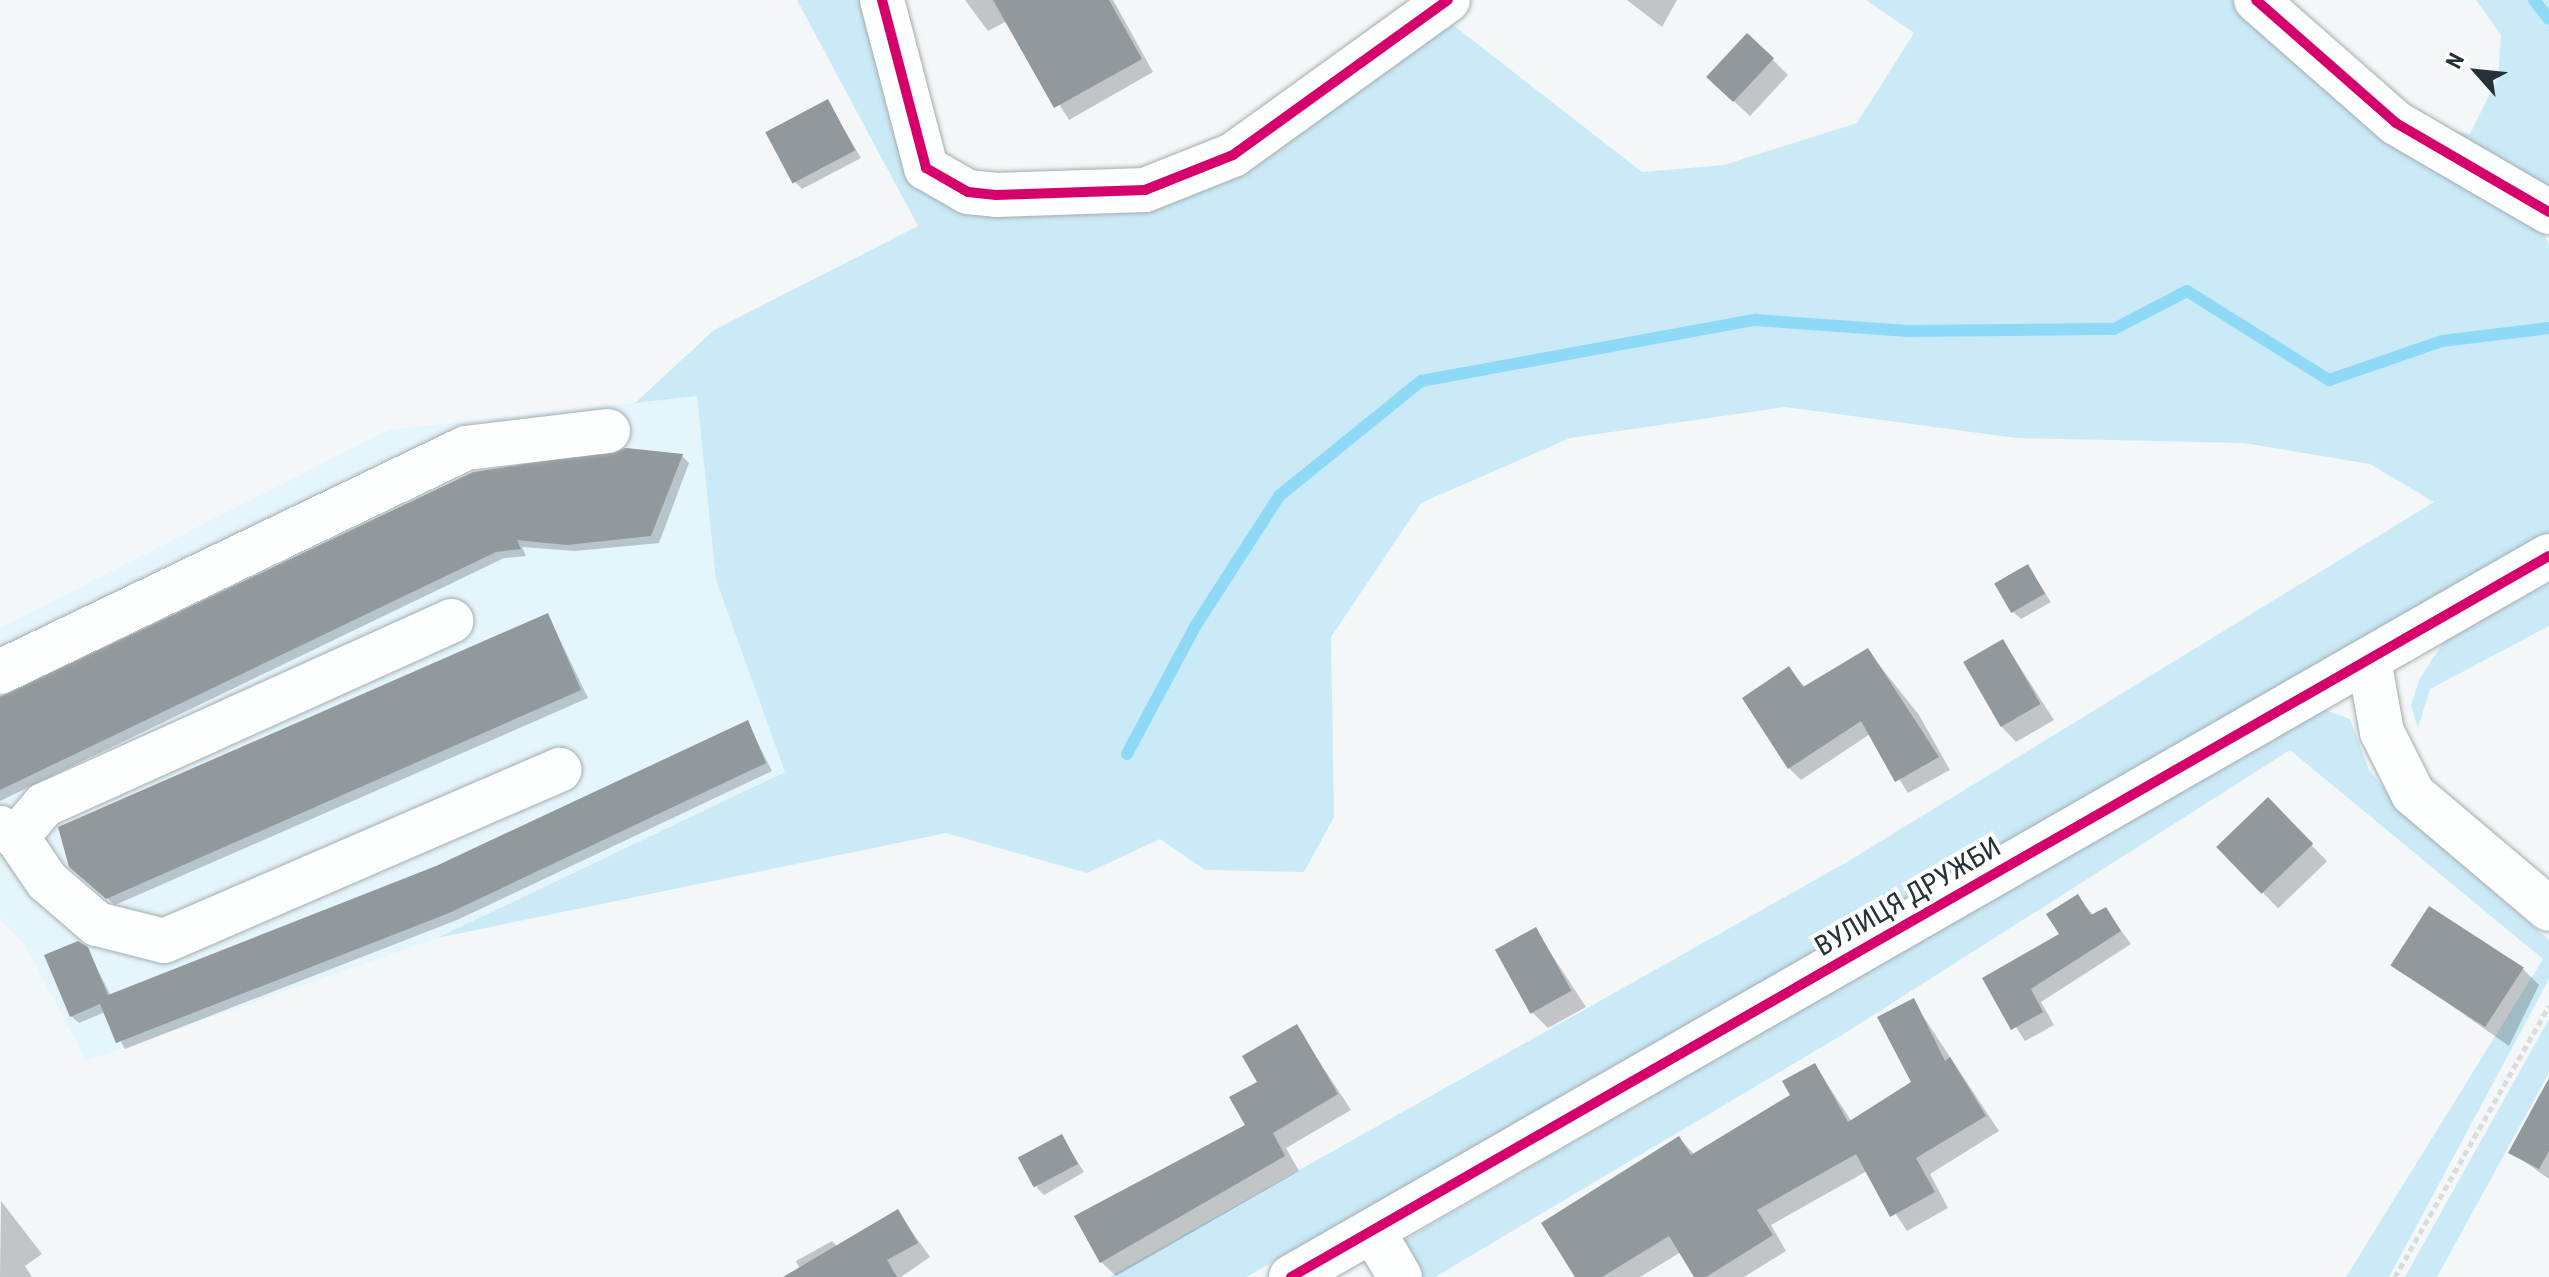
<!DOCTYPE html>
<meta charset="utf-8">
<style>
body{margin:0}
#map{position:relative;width:2549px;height:1277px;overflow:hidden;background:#f3f7f8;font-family:"Roboto Condensed",sans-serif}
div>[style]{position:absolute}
.built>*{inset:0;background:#e5f5fc}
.green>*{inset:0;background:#caeaf7}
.shadow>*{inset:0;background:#0003;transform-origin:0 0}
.stream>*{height:12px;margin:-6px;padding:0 6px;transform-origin:6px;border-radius:6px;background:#8edaf6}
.building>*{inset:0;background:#91999c;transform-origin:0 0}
.path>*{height:5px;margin-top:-2.5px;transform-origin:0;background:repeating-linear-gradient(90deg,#dadbdc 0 6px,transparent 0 10px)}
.roads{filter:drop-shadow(0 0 2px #a5adb0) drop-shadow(0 0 2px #a5adb0)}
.minor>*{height:44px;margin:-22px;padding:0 22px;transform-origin:22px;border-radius:22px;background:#fdfefe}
.cycleway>*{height:10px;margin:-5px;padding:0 5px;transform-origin:5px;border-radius:5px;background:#d6006c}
span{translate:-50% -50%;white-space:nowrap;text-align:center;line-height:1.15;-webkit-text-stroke:8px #fff;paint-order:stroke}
.street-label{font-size:28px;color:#253339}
.north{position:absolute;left:2437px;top:32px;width:80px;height:80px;-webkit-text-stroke:6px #fff;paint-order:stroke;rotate:297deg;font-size:22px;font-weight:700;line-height:32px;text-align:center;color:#253339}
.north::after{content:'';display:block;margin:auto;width:28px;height:36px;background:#253339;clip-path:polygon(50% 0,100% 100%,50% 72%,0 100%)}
</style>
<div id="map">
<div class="built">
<div style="clip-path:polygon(697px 396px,716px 580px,785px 772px,437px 938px,86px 1061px,26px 946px,0 919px,0 628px,388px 430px)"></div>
</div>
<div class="green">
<div style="clip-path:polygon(797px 0,870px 0,915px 171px,1107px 202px,1444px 18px,1642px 172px,1724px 165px,1857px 123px,1914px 33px,1866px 0,2241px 0,2540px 226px,2549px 244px,2549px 533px,1246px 1277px,1109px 1277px,1847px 862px,2434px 502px,2370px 464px,2244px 443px,2016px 438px,1785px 407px,1570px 438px,1421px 503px,1331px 637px,1334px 817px,1304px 872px,1205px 870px,1160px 839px,1087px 873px,946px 833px,437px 938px,785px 772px,716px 580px,697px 396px,635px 403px,714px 330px,918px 226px)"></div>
<div style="clip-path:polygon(2476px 0,2549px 0,2549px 199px,2423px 126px,2470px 134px,2498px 78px,2501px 35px)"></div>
<div style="clip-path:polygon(2549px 583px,2549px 626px,2430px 689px,2418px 728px,2411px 705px,2419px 680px,2444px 641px)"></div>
<div style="clip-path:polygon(2320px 708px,2350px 719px,2369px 770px,2407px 816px,2549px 940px,2549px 979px,2389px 1277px,2346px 1277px,2543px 959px,2290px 750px,1842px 1035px,1435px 1277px,1411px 1277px,1393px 1247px)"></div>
<div style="clip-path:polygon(2549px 1019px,2549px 1073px,2437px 1277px,2405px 1277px)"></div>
</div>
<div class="shadow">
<div style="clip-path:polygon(965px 0,1113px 0,1153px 72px,1069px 120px,1007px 21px,988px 31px)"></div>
<div style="clip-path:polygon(1627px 0,1677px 0,1662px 27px)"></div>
<div style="clip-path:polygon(1772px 59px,1788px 75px,1750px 116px,1724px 92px)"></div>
<div style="clip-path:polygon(828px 102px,861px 158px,802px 189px,795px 182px)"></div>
<div style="clip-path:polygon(682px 456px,689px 463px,659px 543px,575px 551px,522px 547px,526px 556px,504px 558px,0 801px,0 696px)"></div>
<div style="clip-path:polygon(2028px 566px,2051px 602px,2021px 619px,2013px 612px)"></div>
<div style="clip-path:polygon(548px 615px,588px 698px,115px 905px,79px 874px)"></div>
<div style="clip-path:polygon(2003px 641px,2054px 720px,2016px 742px,2001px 726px)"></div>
<div style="clip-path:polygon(1868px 651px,1919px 715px,1950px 770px,1908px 793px,1870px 734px,1801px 780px,1789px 768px,1789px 669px,1805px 687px)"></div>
<div style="clip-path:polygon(747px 722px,772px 771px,457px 920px,125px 1049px,105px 1012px,79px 1023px,71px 1016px,87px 949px,111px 996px,437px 868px)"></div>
<div style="left:2268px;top:800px;width:85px;height:68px;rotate:46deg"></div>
<div style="clip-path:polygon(2077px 896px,2094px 916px,2105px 909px,2131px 944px,2041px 1002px,2054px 1025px,2025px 1041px,1985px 979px,2061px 935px)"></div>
<div style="clip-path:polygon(1535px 929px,1586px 1007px,1548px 1028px,1532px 1012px)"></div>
<div style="clip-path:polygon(2393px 965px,2523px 969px,2539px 985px,2509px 1046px)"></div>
<div style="clip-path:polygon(1913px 1001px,1999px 1131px,1930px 1174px,1948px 1208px,1907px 1231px,1867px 1171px,1771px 1225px,1786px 1251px,1744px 1277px,1697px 1277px,1681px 1252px,1640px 1277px,1578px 1277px,1679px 1138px,1695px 1155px,1792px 1096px,1815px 1065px,1852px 1122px,1913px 1083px)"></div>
<div style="clip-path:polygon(1296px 1026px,1351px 1110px,1286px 1148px,1299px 1171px,1116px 1276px,1101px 1262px,1248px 1126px,1260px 1083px)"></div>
<div style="clip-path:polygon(2549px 1092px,2549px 1179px,2511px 1152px)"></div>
<div style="clip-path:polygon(1062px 1137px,1084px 1172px,1044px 1195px,1037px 1188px)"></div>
<div style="clip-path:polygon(1px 1201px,42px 1254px,25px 1266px,32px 1277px,0 1277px)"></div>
<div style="clip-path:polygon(898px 1212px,930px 1257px,901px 1277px,804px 1277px,796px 1261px,832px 1241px,838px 1247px)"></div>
</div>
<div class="stream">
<div style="left:2534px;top:0;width:24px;rotate:52deg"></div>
<div style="left:1127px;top:754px;width:146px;rotate:-61.9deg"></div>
<div style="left:1196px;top:625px;width:153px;rotate:-57.2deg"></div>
<div style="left:1279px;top:496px;width:183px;rotate:-39deg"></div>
<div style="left:1421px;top:381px;width:340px;rotate:-10.4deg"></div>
<div style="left:1755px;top:320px;width:153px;rotate:4.1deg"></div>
<div style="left:1908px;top:331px;width:206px;rotate:-0.6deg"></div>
<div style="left:2114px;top:329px;width:82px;rotate:-27.5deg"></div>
<div style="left:2187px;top:291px;width:168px;rotate:32.1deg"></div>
<div style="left:2329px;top:380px;width:120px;rotate:-19deg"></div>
<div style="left:2442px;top:341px;width:108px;rotate:-6.9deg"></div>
</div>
<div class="building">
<div style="clip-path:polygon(993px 0,1109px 0,1142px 59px,1054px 108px)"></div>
<div style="left:1747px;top:33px;width:37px;height:60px;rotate:43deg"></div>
<div style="left:828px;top:99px;width:58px;height:71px;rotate:62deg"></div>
<div style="clip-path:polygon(626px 448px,683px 454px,651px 536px,566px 545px,517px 540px,521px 549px,496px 552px,0 790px,0 697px,473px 472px)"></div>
<div style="left:2028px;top:564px;width:34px;height:39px;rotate:60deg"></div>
<div style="clip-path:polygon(548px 613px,581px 690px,106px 899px,69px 867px,58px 827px)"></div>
<div style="left:2003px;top:639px;width:75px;height:46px;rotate:60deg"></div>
<div style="clip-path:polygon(1868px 648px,1939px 757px,1895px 782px,1861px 721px,1788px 769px,1742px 698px,1789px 666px,1803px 687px)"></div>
<div style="clip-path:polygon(748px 720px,766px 763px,449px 913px,116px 1043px,100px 1004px,70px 1017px,44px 955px,78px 941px,88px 947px,108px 995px,436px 866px)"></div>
<div style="left:2268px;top:797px;width:65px;height:72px;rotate:46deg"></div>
<div style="clip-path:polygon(2078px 894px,2091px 915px,2106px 907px,2121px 931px,2031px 989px,2043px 1012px,2011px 1030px,1982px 978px,2059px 934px,2046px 914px)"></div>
<div style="left:2429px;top:906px;width:113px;height:71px;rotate:33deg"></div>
<div style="left:1536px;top:927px;width:73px;height:47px;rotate:61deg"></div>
<div style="clip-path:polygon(1914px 998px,1945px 1061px,1950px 1057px,1986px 1116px,1916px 1158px,1935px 1192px,1890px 1217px,1856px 1154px,1757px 1210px,1773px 1235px,1706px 1277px,1694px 1277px,1669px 1236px,1602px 1277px,1575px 1277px,1541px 1223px,1679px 1136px,1691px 1155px,1790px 1095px,1782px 1081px,1815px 1063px,1848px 1122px,1911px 1082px,1877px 1017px)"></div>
<div style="clip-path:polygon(1297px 1024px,1338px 1094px,1273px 1133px,1285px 1156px,1100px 1263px,1074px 1216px,1245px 1125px,1229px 1097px,1257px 1082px,1242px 1056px)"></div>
<div style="clip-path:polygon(2549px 1078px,2549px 1151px,2539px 1169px,2508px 1153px)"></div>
<div style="left:1062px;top:1134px;width:34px;height:50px;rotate:62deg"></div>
<div style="clip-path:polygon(898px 1209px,918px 1243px,887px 1260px,897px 1277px,783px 1277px)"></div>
</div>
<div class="path">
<div style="left:2395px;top:1277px;width:312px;rotate:-60.4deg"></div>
</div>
<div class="roads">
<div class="minor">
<div style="left:882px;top:0;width:174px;rotate:75.3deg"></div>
<div style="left:926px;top:168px;width:48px;rotate:29.7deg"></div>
<div style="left:968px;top:192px;width:28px;rotate:6deg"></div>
<div style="left:996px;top:195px;width:149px;rotate:-1.9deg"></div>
<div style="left:1145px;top:190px;width:95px;rotate:-21.7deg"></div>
<div style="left:1233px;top:155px;width:265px;rotate:-35.8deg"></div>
<div style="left:2256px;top:0;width:186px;rotate:41.3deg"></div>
<div style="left:2396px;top:123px;width:177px;rotate:30.2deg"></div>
<div style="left:2369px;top:660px;width:73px;rotate:79.8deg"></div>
<div style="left:2382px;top:732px;width:69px;rotate:63.4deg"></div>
<div style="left:2413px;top:794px;width:178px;rotate:40.2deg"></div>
<div style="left:0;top:672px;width:517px;rotate:-25.67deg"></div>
<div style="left:466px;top:448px;width:143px;rotate:-6.8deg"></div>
<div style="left:0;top:828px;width:19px;rotate:28deg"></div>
<div style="left:17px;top:837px;width:53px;rotate:55.7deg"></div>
<div style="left:47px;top:881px;width:66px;rotate:40.7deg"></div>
<div style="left:97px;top:924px;width:69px;rotate:14.2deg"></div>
<div style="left:164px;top:941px;width:431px;rotate:-23.4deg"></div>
<div style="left:17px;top:837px;width:42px;rotate:-49.8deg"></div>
<div style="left:44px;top:805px;width:447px;rotate:-24.3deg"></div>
<div style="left:1373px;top:1231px;width:53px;rotate:59.6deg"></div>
<div style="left:1291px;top:1277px;width:1450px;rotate:-29.82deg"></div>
</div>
</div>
<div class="cycleway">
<div style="left:882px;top:0;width:174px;rotate:75.3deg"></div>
<div style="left:926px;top:168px;width:48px;rotate:29.7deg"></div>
<div style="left:968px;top:192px;width:28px;rotate:6deg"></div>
<div style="left:996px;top:195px;width:149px;rotate:-1.9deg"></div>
<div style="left:1145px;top:190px;width:95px;rotate:-21.7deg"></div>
<div style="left:1233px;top:155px;width:265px;rotate:-35.8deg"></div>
<div style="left:2256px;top:0;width:186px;rotate:41.3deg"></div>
<div style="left:2396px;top:123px;width:177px;rotate:30.2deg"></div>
<div style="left:1291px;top:1277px;width:1450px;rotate:-29.82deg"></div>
</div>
<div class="street-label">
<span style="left:1908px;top:897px;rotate:-30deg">ВУЛИЦЯ ДРУЖБИ</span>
</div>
<div class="north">N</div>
</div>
